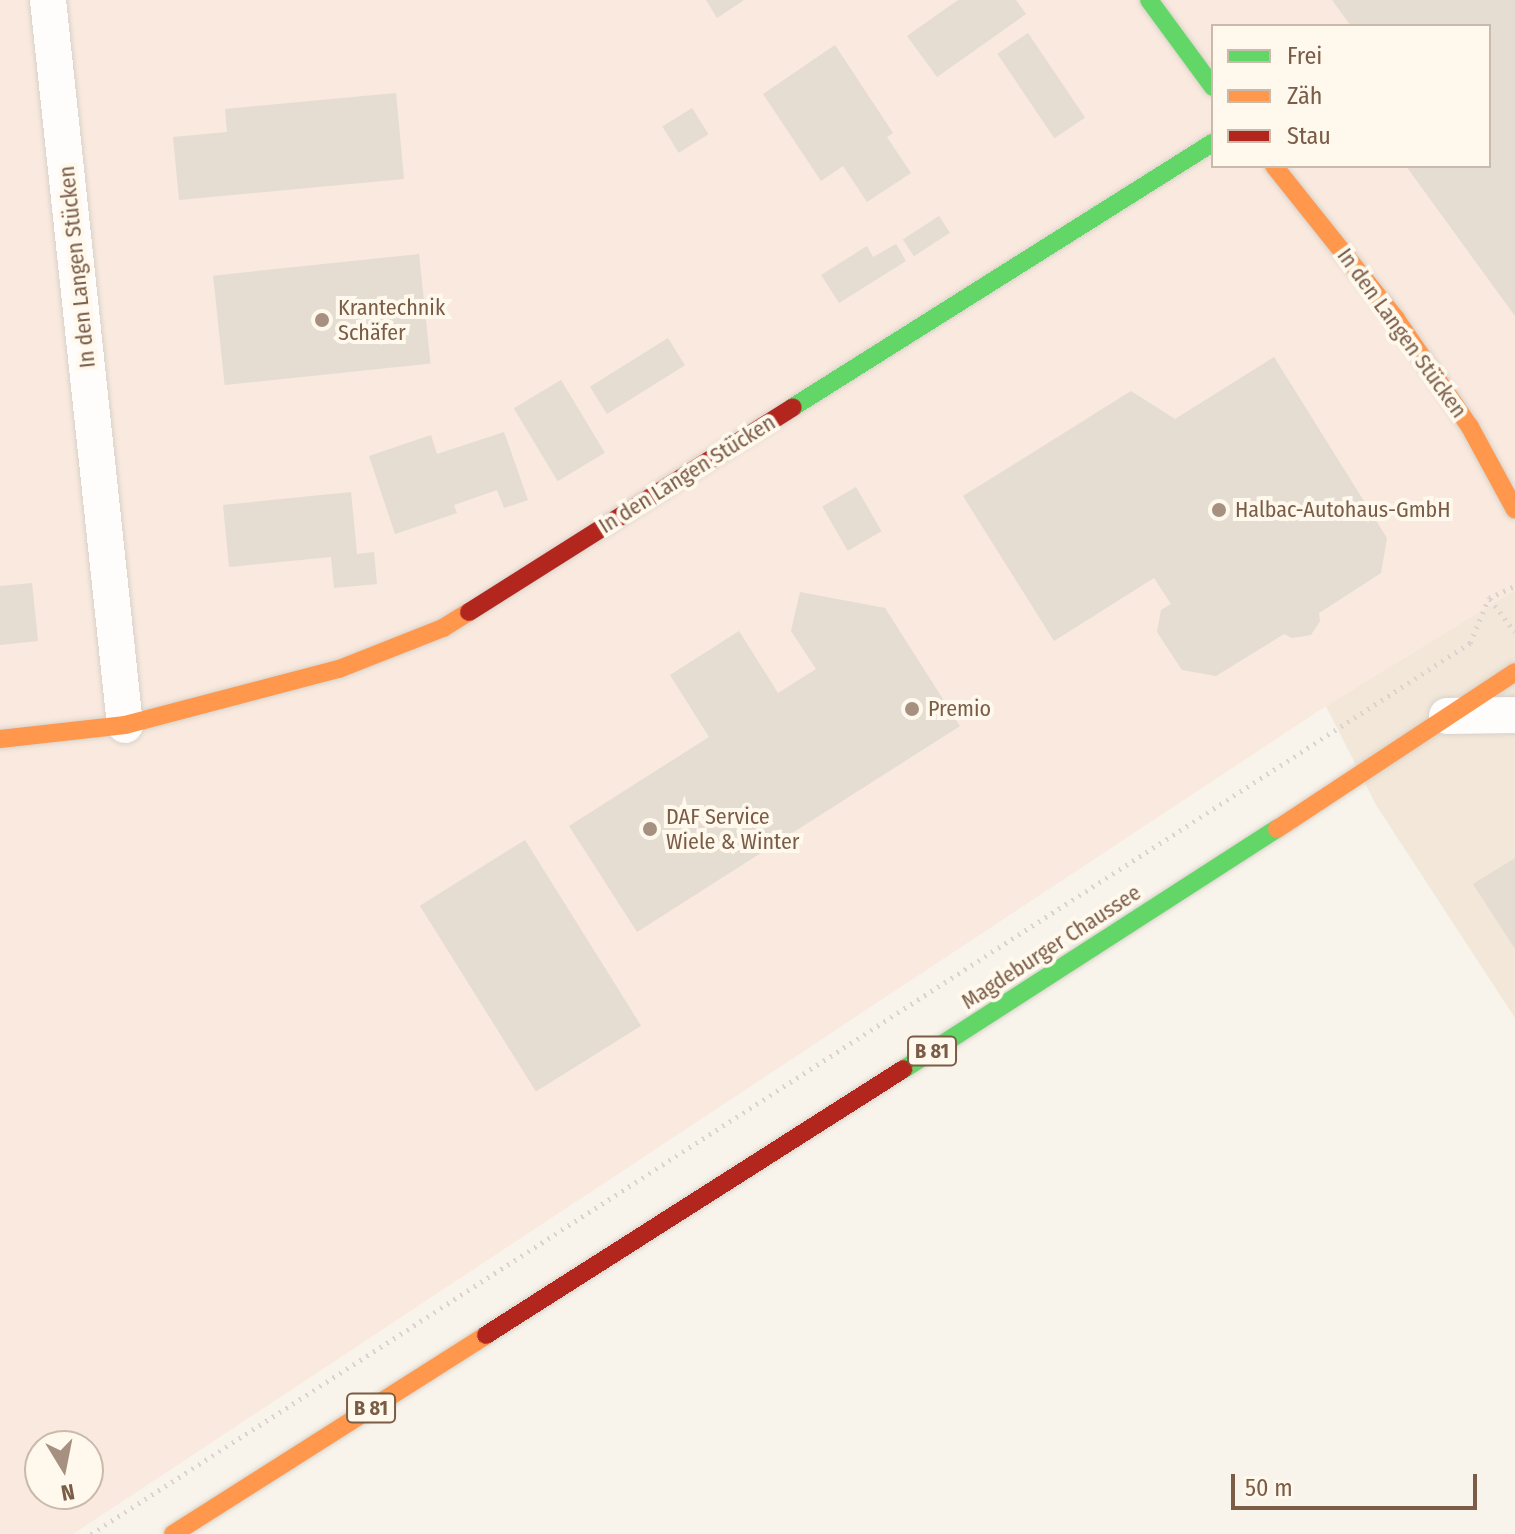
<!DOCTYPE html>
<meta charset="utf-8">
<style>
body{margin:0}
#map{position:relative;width:1515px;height:1534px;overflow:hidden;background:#f8f4eb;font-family:"Fira Sans Condensed",sans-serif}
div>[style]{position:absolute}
.residential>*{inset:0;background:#f2e7d8}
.commercial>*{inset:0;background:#f9e9de}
.building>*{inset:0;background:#e5dcd2;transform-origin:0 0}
.path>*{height:5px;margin-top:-2.5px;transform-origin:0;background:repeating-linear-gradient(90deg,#dbd3cd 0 2px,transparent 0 8px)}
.roads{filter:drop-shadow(0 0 2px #d7d1c9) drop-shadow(0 0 2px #d7d1c9)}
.street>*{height:36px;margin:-18px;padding:0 18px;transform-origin:18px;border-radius:18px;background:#fefdfc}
.fast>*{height:18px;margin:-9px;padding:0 9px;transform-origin:9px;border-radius:9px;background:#63d668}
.slow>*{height:18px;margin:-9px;padding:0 9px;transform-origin:9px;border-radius:9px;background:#ff974d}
.jam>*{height:18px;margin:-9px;padding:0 9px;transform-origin:9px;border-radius:9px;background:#b3261e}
.dots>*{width:22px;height:22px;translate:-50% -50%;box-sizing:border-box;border:4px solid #fff9ed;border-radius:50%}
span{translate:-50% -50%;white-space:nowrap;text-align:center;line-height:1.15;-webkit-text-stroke:8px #fff9ed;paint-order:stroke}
.shield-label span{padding:2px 6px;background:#fff9ed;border:2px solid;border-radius:6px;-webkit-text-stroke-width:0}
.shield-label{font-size:20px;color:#7a5c47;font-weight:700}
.street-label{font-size:22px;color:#7a5c47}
.poi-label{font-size:22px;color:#7a5c47}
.left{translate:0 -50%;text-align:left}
.legend{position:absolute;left:1211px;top:24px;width:280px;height:144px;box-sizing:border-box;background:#fff9ed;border:2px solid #cabaab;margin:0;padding:10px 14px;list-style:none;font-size:24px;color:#7a5c47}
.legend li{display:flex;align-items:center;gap:16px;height:40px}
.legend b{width:40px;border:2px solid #cabaab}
.north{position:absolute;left:24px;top:1430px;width:80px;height:80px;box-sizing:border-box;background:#fff9ed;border:2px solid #cabaab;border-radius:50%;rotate:170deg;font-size:22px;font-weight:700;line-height:32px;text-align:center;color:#7a5c47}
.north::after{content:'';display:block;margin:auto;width:28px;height:36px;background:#a69180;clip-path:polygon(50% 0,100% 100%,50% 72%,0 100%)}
.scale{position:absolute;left:1231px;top:1474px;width:246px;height:36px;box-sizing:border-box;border:4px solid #7a5c47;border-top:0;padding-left:10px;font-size:24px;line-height:28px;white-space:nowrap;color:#7a5c47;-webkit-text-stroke:6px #fff9ed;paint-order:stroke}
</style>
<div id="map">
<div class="residential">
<div style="clip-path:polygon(1515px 590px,1515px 1018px,1376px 805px,1326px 706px)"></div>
</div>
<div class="commercial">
<div style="clip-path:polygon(evenodd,0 0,1515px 0,1515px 590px,1326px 706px,73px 1534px,0 1534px,0 0,1213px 26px,1489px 26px,1489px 166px,1213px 166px,1213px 26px,0 0,40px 1446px,88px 1446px,88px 1494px,40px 1494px,40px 1446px)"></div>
</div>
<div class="building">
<div style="clip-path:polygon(706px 0,744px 0,717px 18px)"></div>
<div style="clip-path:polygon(958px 0,1016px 0,1026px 14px,937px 77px,907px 36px)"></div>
<div style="clip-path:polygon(1332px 0,1515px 0,1515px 316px,1406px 166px,1489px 166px,1489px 26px,1351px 26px)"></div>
<div style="left:1028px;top:33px;width:102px;height:37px;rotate:56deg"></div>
<div style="clip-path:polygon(835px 45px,893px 133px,887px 137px,911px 173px,867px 202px,843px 166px,821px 181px,763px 94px)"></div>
<div style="clip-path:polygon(396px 93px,404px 179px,179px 200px,173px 137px,227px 132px,225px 109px)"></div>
<div style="left:692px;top:108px;width:31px;height:35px;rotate:58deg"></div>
<div style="left:939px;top:216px;width:20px;height:43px;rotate:57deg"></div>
<div style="clip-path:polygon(896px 244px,906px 261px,839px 303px,821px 275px,867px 246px,873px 257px)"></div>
<div style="left:419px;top:254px;width:110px;height:207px;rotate:84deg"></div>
<div style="left:668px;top:338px;width:32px;height:92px;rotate:58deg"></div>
<div style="clip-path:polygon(1274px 357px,1387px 538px,1381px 573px,1319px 613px,1320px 621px,1311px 635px,1292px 638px,1284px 634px,1216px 676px,1182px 670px,1157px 632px,1161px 610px,1171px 604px,1154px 578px,1054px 641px,963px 496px,1131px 391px,1175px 419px)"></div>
<div style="left:561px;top:380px;width:85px;height:55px;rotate:59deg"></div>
<div style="clip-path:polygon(504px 432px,528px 500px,504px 508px,497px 490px,454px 505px,457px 513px,395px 534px,369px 456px,431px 435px,437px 454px)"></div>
<div style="left:856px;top:487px;width:51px;height:39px;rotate:60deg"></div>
<div style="clip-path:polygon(351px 492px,357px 554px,374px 552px,377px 584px,334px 588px,331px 557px,229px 567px,223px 505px)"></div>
<div style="clip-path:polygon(32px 583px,38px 641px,0 645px,0 586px)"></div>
<div style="clip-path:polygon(800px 592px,885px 608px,960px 726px,637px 932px,569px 826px,709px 737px,670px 675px,739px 631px,778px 693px,816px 669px,791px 631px)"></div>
<div style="left:525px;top:840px;width:219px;height:124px;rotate:58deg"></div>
<div style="clip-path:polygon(1515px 858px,1515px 949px,1473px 884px)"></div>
</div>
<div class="path">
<div style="left:1490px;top:599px;width:41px;rotate:52.9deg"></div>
<div style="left:91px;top:1534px;width:1642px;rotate:-32.87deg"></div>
<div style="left:1470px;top:643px;width:49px;rotate:-67.1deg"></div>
<div style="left:1489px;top:598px;width:29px;rotate:-25deg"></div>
</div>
<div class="roads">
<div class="street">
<div style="left:48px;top:0;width:729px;rotate:83.94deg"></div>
<div style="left:1447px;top:716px;width:68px;rotate:-0.8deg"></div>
</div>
<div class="fast">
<div style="left:1149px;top:0;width:108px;rotate:53.7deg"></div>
<div style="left:793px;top:407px;width:496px;rotate:-32.2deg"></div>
<div style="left:904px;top:1069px;width:444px;rotate:-32.8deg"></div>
</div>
<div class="slow">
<div style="left:1274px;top:166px;width:196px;rotate:51.4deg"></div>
<div style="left:1396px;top:319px;width:131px;rotate:55.6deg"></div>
<div style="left:1470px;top:427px;width:94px;rotate:61.5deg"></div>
<div style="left:0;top:739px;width:126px;rotate:-6.4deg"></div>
<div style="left:125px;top:725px;width:221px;rotate:-14.7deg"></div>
<div style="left:339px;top:669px;width:112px;rotate:-21.5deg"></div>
<div style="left:443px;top:628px;width:31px;rotate:-32deg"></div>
<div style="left:1277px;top:829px;width:285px;rotate:-33.4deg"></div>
<div style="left:173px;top:1534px;width:371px;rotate:-32.4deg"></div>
</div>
<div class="jam">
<div style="left:469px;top:612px;width:383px;rotate:-32.3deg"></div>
<div style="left:486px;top:1335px;width:495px;rotate:-32.5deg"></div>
</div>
</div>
<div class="dots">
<div style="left:322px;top:320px;background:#a69180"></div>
<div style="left:1219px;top:510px;background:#a69180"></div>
<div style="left:912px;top:709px;background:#a69180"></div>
<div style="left:650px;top:829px;background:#a69180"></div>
</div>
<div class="shield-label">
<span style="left:932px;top:1051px">B 81</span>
<span style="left:371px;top:1408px">B 81</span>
</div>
<div class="street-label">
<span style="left:77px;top:267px;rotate:-96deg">In den Langen Stücken</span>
<span style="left:1402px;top:333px;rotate:54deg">In den Langen Stücken</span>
<span style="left:687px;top:474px;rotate:-32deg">In den Langen Stücken</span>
<span style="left:1051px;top:947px;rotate:-33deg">Magdeburger Chaussee</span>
</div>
<div class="poi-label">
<span class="left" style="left:338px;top:320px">Krantechnik<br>Schäfer</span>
<span class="left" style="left:1235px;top:510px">Halbac-Autohaus-GmbH</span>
<span class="left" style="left:928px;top:709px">Premio</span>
<span class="left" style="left:666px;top:829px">DAF Service<br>Wiele &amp; Winter</span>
</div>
<ul class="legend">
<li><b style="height:10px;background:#63d668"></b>Frei</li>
<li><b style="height:10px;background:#ff974d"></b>Zäh</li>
<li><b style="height:10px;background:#b3261e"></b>Stau</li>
</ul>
<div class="north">N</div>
<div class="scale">50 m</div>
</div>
